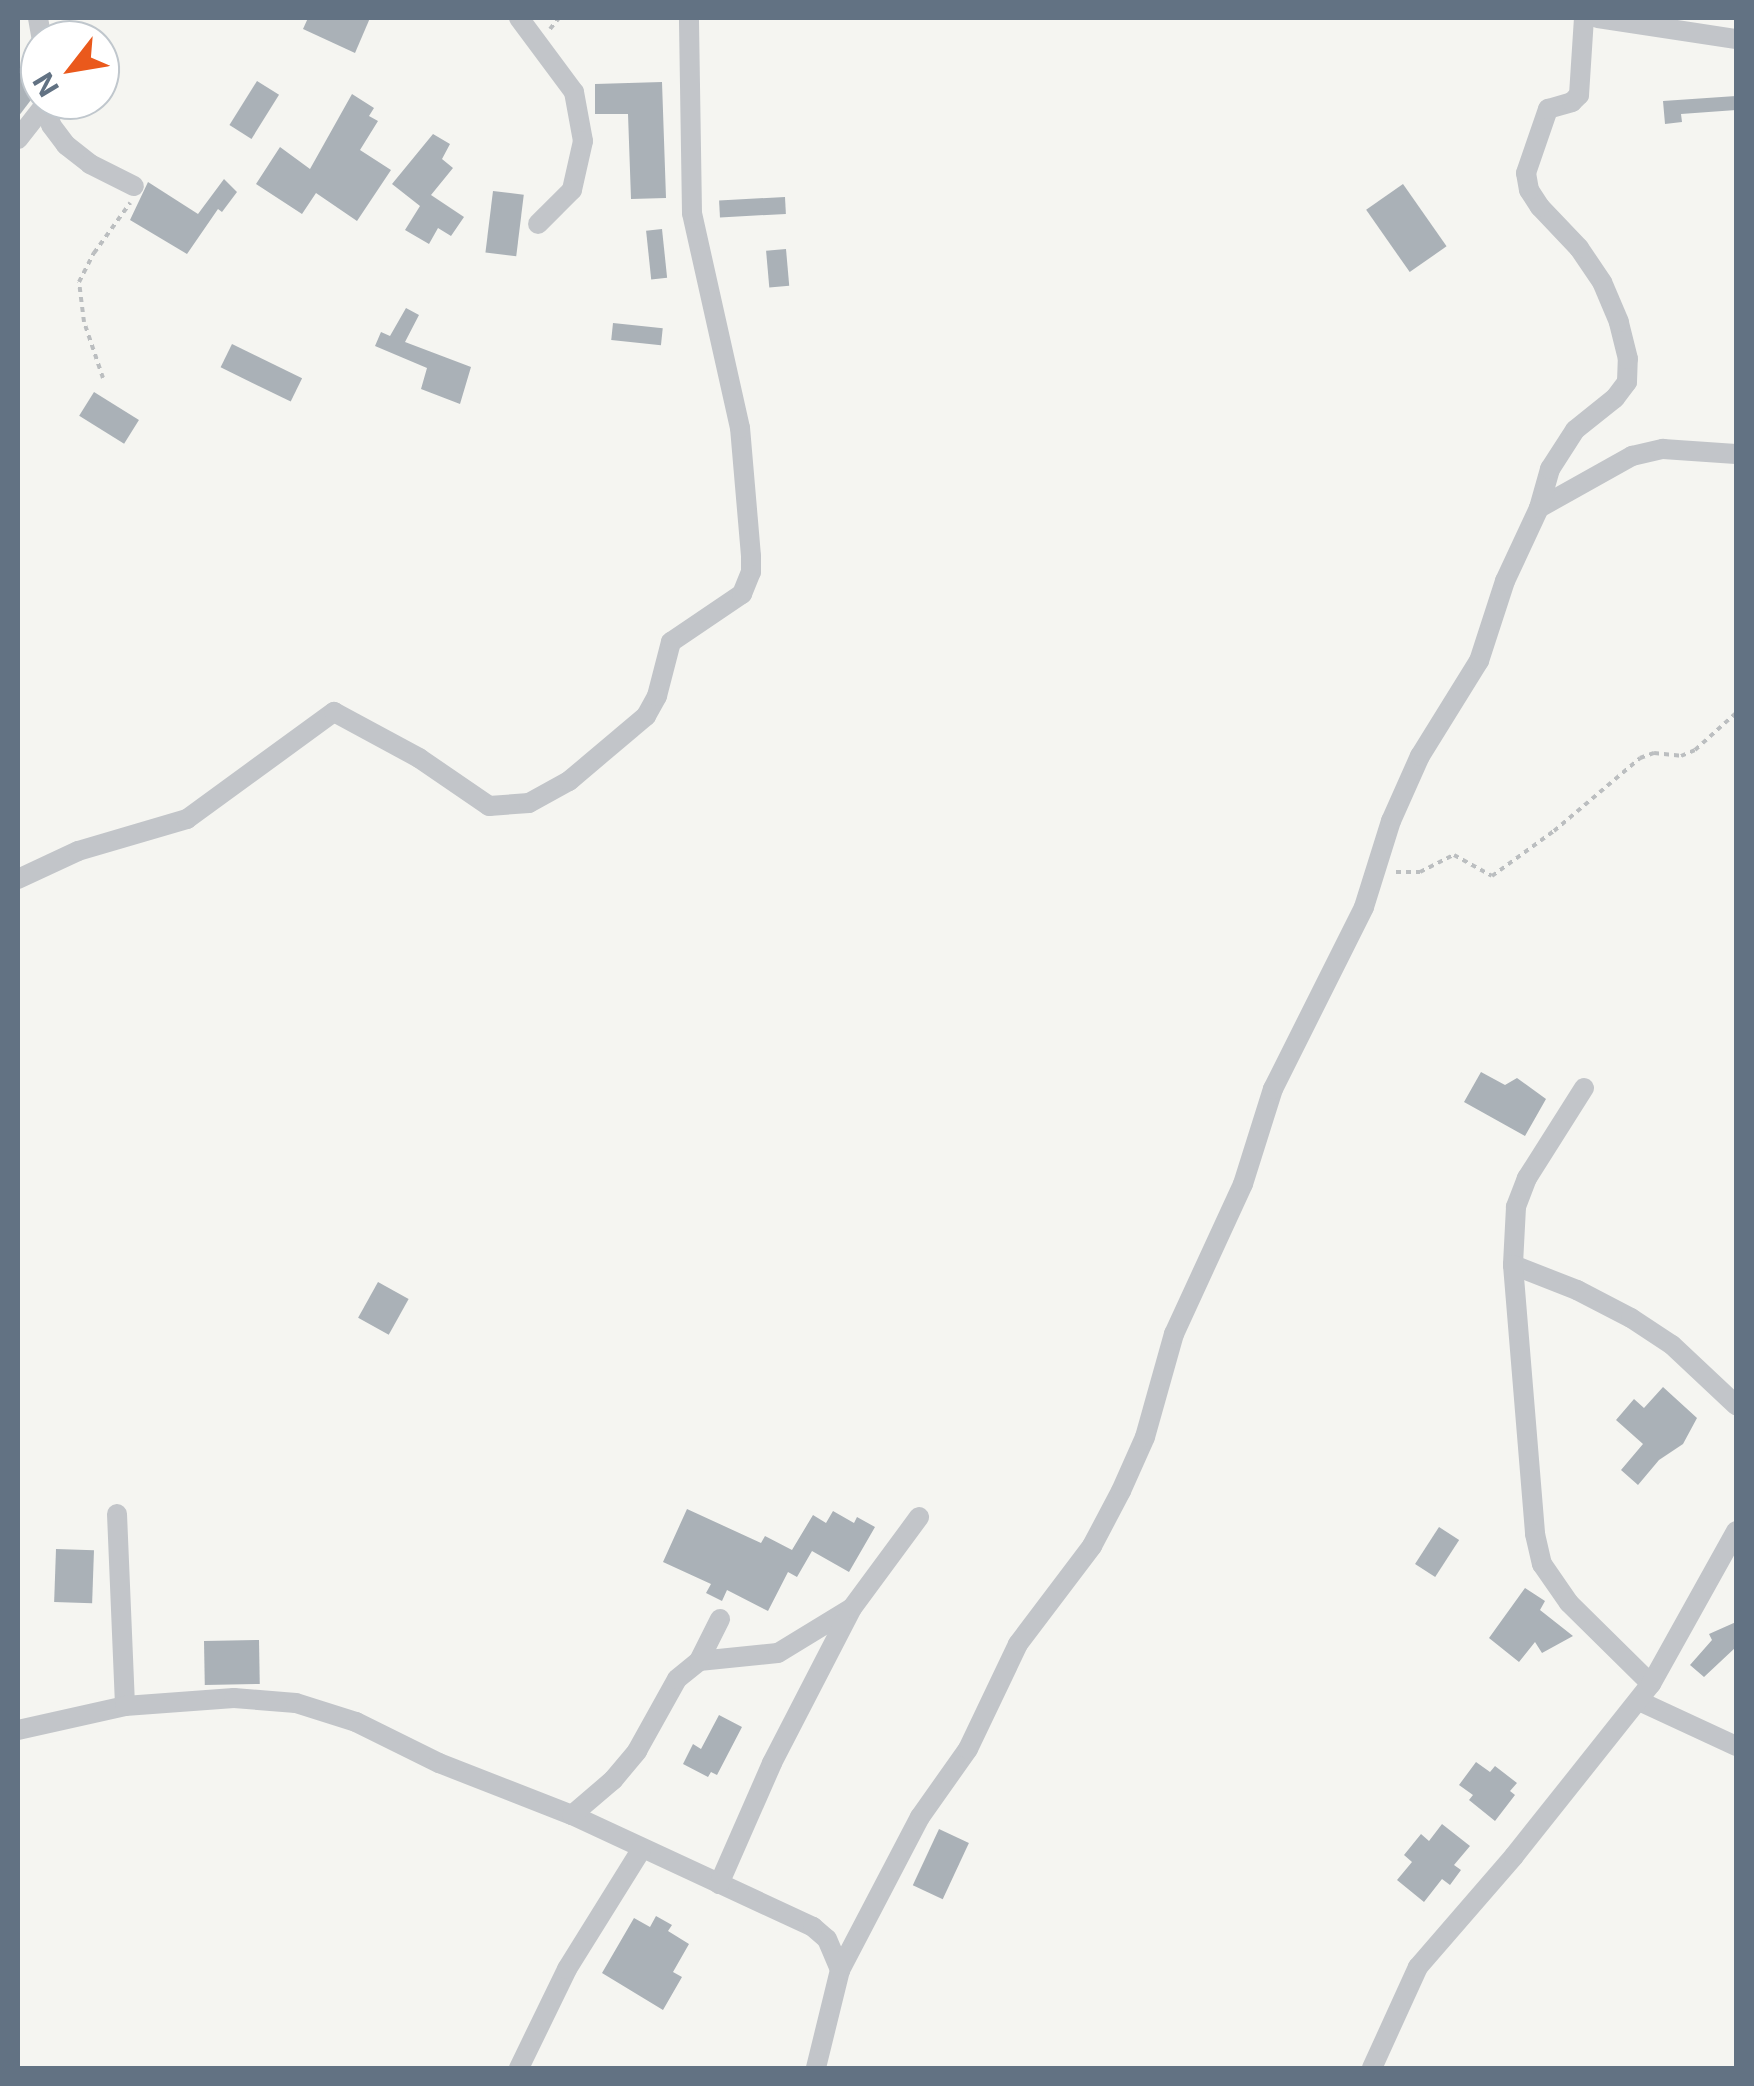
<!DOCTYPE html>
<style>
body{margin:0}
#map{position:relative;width:1754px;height:2086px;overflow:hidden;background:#f5f5f1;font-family:Inter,sans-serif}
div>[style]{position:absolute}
.building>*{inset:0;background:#aab1b7;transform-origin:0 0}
.path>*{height:4px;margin-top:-2px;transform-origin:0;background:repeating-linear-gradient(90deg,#bbbec0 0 5px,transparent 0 10px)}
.street>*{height:20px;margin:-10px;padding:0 10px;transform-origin:10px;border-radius:10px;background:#c2c5c9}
span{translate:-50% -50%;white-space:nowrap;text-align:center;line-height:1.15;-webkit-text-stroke:10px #fff;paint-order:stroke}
.frame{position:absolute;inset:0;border:20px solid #627283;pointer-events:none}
.north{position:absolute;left:20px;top:20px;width:100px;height:100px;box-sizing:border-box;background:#fff;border:2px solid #c0c7cd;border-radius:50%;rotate:239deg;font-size:28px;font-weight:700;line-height:40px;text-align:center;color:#627283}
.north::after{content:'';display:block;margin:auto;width:35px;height:45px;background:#ea591c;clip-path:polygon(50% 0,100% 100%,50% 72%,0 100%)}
</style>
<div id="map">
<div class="building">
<div style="clip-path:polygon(308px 18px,370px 18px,355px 53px,303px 29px)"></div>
<div style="clip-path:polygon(18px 68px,40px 74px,40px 88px,18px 117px)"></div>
<div style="left:257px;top:81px;width:26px;height:52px;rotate:32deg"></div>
<div style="clip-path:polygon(662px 82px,666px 198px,631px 199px,628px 114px,595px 114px,595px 84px)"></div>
<div style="clip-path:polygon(352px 94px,374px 108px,369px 116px,378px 121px,360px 150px,391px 170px,357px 221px,316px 193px,302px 214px,256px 184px,280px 147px,310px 169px)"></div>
<div style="clip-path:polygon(1736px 96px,1736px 110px,1681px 114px,1682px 122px,1665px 124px,1663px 101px)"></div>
<div style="clip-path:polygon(433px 134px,450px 144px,442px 159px,453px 168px,431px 195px,464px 217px,451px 236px,438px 228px,429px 244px,405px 230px,420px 206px,392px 184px)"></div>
<div style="clip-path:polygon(224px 179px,237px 192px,222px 212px,218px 209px,187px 254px,130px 220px,148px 182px,198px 214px)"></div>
<div style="left:1403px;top:184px;width:76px;height:45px;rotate:55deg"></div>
<div style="left:493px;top:191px;width:31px;height:62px;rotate:7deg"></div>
<div style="left:785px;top:197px;width:17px;height:66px;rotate:87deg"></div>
<div style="left:662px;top:229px;width:49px;height:16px;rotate:84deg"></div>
<div style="left:786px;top:249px;width:37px;height:20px;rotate:85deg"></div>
<div style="clip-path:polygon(406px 308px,419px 315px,405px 342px,471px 367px,460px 404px,421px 389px,427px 368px,375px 346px,381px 332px,390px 336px)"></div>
<div style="left:613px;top:323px;width:50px;height:17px;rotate:6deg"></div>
<div style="left:232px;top:344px;width:78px;height:26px;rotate:26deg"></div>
<div style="left:94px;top:392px;width:53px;height:28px;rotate:32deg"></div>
<div style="clip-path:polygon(1481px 1072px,1505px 1085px,1517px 1078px,1546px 1099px,1525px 1136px,1464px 1102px)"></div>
<div style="left:378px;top:1282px;width:35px;height:41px;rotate:29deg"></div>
<div style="clip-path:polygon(1663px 1387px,1697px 1418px,1683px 1444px,1659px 1460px,1638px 1485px,1621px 1470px,1643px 1444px,1616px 1420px,1634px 1399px,1644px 1408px)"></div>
<div style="clip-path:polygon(687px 1509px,761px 1543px,765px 1536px,792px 1550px,813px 1515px,826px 1523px,833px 1511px,854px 1523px,857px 1517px,875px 1527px,849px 1572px,812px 1551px,797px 1577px,788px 1572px,768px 1611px,727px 1590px,722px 1601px,706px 1593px,711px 1584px,663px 1562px)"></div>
<div style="left:1439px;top:1527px;width:24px;height:44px;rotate:33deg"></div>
<div style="left:56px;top:1549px;width:38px;height:53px;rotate:2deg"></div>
<div style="clip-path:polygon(1525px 1588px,1545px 1601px,1540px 1610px,1573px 1636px,1542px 1653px,1535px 1642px,1519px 1662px,1489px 1638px)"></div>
<div style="clip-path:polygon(1736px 1622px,1736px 1647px,1704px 1677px,1690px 1665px,1712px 1640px,1709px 1634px)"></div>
<div style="left:259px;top:1640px;width:44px;height:55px;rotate:89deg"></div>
<div style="clip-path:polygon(719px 1715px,742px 1727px,717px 1775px,711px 1772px,708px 1777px,683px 1764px,693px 1744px,701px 1749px)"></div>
<div style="clip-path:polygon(1476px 1762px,1490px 1772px,1495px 1766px,1517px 1783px,1510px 1791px,1515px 1795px,1495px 1821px,1469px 1800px,1473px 1795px,1459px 1785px)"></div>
<div style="clip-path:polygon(1442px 1824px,1470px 1846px,1454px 1865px,1461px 1870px,1450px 1885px,1442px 1879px,1424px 1902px,1397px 1880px,1412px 1862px,1404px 1855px,1421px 1834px,1429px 1841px)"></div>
<div style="left:939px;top:1829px;width:33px;height:62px;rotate:25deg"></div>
<div style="clip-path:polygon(656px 1916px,672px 1925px,668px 1931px,689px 1944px,673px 1972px,682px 1977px,663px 2010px,602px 1973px,634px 1918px,650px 1927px)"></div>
</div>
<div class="path">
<div style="left:550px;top:29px;width:14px;rotate:-51deg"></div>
<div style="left:103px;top:378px;width:59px;rotate:-108.7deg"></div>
<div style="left:84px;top:322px;width:40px;rotate:-97.1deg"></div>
<div style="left:79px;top:282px;width:33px;rotate:-63deg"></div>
<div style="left:94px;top:253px;width:62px;rotate:-54.2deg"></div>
<div style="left:1396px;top:872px;width:24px"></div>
<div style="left:1420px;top:872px;width:38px;rotate:-27deg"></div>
<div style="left:1454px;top:855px;width:43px;rotate:28.9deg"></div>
<div style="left:1492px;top:876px;width:77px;rotate:-36deg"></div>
<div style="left:1554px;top:831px;width:113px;rotate:-40.3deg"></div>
<div style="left:1640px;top:758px;width:15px;rotate:-20deg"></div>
<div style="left:1654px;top:753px;width:27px;rotate:6deg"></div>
<div style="left:1681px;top:756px;width:15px;rotate:-23deg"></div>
<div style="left:1695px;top:750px;width:55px;rotate:-42.1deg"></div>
</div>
<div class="street">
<div style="left:38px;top:18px;width:22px;rotate:80deg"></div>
<div style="left:519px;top:18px;width:92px;rotate:53.4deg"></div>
<div style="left:574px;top:92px;width:50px;rotate:79.6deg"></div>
<div style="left:583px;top:141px;width:50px;rotate:102.7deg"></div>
<div style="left:572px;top:190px;width:48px;rotate:135deg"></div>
<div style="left:1598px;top:18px;width:140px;rotate:8.7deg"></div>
<div style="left:47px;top:100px;width:25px;rotate:81deg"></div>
<div style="left:51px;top:125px;width:25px;rotate:53deg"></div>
<div style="left:66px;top:145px;width:31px;rotate:38deg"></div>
<div style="left:90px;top:164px;width:49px;rotate:26.6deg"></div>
<div style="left:18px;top:139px;width:47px;rotate:-51.9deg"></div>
<div style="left:1539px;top:508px;width:107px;rotate:-29.2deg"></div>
<div style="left:1632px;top:456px;width:32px;rotate:-13deg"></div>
<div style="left:1663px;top:449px;width:73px;rotate:3.9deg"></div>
<div style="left:18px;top:879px;width:66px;rotate:-25deg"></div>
<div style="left:78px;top:851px;width:114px;rotate:-16.4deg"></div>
<div style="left:187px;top:819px;width:182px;rotate:-36.1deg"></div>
<div style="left:334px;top:712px;width:97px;rotate:28.4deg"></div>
<div style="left:419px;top:758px;width:85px;rotate:34.4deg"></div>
<div style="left:489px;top:806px;width:40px;rotate:-4.3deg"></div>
<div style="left:529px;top:803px;width:46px;rotate:-28.8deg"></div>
<div style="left:569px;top:781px;width:101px;rotate:-40.2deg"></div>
<div style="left:646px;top:716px;width:23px;rotate:-61deg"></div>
<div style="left:657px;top:696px;width:56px;rotate:-75.5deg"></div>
<div style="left:671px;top:642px;width:86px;rotate:-34.1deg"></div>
<div style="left:742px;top:594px;width:24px;rotate:-68deg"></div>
<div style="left:751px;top:572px;width:16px;rotate:-90deg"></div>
<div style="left:751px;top:556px;width:128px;rotate:-94.9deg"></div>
<div style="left:740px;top:428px;width:220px;rotate:-102.6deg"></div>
<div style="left:692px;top:213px;width:195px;rotate:-90.9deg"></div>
<div style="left:1584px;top:1088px;width:107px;rotate:122.3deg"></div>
<div style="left:1527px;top:1178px;width:31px;rotate:111deg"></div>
<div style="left:1516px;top:1207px;width:58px;rotate:93deg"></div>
<div style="left:1513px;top:1265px;width:69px;rotate:21.3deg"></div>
<div style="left:1577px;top:1290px;width:61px;rotate:27.4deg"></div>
<div style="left:1631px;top:1318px;width:49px;rotate:33.4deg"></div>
<div style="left:1672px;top:1345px;width:88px;rotate:43.2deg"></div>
<div style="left:1513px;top:1265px;width:270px;rotate:85.3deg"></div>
<div style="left:1535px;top:1534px;width:31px;rotate:77deg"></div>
<div style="left:1542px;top:1564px;width:47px;rotate:55.3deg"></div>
<div style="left:1569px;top:1603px;width:115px;rotate:44.6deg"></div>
<div style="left:117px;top:1514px;width:192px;rotate:87.6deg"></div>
<div style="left:699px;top:1661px;width:79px;rotate:-5.8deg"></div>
<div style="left:778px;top:1653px;width:84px;rotate:-31.4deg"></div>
<div style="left:1639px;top:1701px;width:107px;rotate:24.9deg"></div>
<div style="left:18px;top:1730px;width:110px;rotate:-12.6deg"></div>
<div style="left:125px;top:1706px;width:109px;rotate:-4.2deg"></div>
<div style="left:234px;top:1698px;width:62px;rotate:4.6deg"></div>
<div style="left:296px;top:1703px;width:63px;rotate:17.6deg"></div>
<div style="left:356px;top:1722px;width:93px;rotate:26.3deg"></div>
<div style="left:439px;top:1763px;width:143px;rotate:21.4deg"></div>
<div style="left:572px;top:1815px;width:266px;rotate:24.9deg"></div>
<div style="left:813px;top:1927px;width:18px;rotate:41deg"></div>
<div style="left:827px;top:1939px;width:34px;rotate:67deg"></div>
<div style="left:840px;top:1970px;width:101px;rotate:103.8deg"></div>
<div style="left:572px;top:1815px;width:54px;rotate:-40.5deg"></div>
<div style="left:613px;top:1780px;width:38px;rotate:-50deg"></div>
<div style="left:637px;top:1751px;width:82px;rotate:-60.9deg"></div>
<div style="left:677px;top:1679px;width:28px;rotate:-39deg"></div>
<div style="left:699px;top:1661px;width:47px;rotate:-63.4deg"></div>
<div style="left:719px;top:1884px;width:132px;rotate:-66.3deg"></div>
<div style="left:772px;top:1763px;width:174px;rotate:-62.7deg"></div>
<div style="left:852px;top:1608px;width:113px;rotate:-53.6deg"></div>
<div style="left:840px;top:1970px;width:173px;rotate:-62.4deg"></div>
<div style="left:920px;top:1817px;width:83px;rotate:-54.8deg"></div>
<div style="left:968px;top:1749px;width:116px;rotate:-64.5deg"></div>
<div style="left:1018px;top:1644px;width:123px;rotate:-52.9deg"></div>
<div style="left:1092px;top:1546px;width:62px;rotate:-62.2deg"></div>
<div style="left:1121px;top:1491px;width:59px;rotate:-66deg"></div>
<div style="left:1145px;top:1437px;width:107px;rotate:-74.3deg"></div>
<div style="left:1174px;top:1334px;width:165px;rotate:-65.3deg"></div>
<div style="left:1243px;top:1184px;width:100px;rotate:-72.5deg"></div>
<div style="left:1273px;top:1089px;width:203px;rotate:-63.4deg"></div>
<div style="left:1364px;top:907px;width:90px;rotate:-72.6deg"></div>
<div style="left:1391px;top:821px;width:71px;rotate:-66deg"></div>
<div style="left:1420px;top:756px;width:112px;rotate:-58.2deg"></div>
<div style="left:1479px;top:661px;width:84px;rotate:-72deg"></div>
<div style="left:1505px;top:581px;width:81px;rotate:-65deg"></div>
<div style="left:1539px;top:508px;width:41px;rotate:-74.2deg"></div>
<div style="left:1550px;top:469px;width:46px;rotate:-57.3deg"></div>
<div style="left:1575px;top:430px;width:51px;rotate:-38.7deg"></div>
<div style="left:1615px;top:398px;width:20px;rotate:-53deg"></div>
<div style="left:1627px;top:382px;width:23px;rotate:-88deg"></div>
<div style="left:1628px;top:359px;width:38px;rotate:-104deg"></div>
<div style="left:1619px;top:322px;width:43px;rotate:-113deg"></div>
<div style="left:1602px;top:282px;width:41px;rotate:-124.1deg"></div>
<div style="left:1579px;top:248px;width:57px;rotate:-133.6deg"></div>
<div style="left:1540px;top:207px;width:20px;rotate:-123deg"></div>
<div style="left:1529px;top:190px;width:17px;rotate:-100deg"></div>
<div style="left:1526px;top:173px;width:68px;rotate:-71deg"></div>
<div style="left:1548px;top:109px;width:25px;rotate:-16deg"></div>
<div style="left:1572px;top:102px;width:10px;rotate:-45deg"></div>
<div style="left:1579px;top:95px;width:77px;rotate:-86.3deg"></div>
<div style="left:519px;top:2068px;width:110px;rotate:-64.1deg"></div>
<div style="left:567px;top:1969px;width:140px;rotate:-58.1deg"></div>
<div style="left:1372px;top:2068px;width:111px;rotate:-65.5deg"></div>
<div style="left:1418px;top:1967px;width:147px;rotate:-49.1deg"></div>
<div style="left:1514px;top:1856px;width:220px;rotate:-51.5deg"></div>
<div style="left:1651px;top:1684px;width:175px;rotate:-60.9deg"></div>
</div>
<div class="frame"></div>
<div class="north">N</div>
</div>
